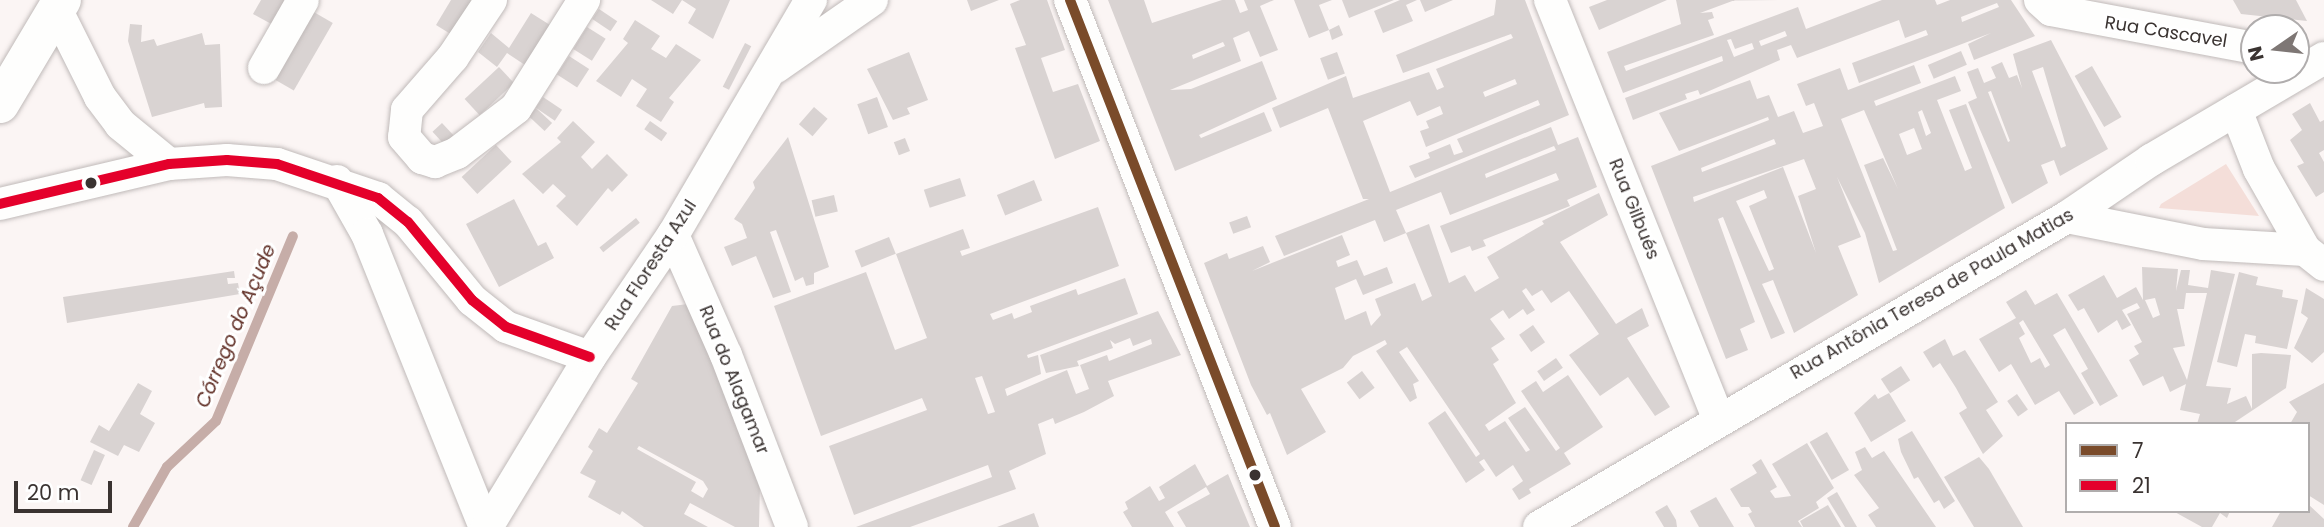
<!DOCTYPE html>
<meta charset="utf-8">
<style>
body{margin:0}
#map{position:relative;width:2324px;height:527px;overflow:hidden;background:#fbf5f4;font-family:Poppins,sans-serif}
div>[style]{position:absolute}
.green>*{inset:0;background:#f4ded9}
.stream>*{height:10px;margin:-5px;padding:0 5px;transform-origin:5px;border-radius:5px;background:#c6ada8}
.building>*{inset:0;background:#d9d3d2;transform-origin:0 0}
.roads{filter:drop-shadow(0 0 2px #c0bab9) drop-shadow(0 0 2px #c0bab9)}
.street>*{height:32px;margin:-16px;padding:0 16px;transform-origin:16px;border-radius:16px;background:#fefefd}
.secondary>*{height:38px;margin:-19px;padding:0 19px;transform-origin:19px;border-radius:19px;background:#fefefd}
.bus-1>*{height:10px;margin:-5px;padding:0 5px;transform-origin:5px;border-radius:5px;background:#7a4b2a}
.bus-2>*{height:10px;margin:-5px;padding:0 5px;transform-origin:5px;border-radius:5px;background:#e4002b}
.dots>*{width:19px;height:19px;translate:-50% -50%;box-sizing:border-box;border:4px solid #fff;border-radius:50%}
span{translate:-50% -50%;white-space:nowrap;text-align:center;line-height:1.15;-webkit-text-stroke:6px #fff;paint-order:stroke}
.street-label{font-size:18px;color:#3a3331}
.water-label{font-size:19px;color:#623128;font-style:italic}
.legend{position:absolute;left:2065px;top:422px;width:245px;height:91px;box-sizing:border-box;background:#fff;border:2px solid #b0adad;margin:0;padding:9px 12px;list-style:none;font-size:21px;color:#3a3331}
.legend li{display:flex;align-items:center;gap:14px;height:35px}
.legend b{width:35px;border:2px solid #b0adad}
.north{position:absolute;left:2240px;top:14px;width:70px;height:70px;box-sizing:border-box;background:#fff;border:2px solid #b0adad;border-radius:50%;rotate:256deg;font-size:19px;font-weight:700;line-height:28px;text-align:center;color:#3a3331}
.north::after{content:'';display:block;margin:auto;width:24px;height:32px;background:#7e7775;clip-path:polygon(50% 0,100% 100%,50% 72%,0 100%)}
.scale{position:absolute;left:14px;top:481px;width:98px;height:32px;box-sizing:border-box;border:4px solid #3a3331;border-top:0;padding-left:9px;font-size:21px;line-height:24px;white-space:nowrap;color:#3a3331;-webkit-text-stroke:5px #fff;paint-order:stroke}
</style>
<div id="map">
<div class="green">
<div style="clip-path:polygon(2226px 164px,2259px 216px,2159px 208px,2161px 204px)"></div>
</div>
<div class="stream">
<div style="left:133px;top:527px;width:69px;rotate:-60.5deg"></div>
<div style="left:167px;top:467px;width:67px;rotate:-43.2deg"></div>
<div style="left:216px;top:421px;width:200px;rotate:-67.4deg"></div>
</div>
<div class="building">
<div style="clip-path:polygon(261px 0,290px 0,275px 26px,253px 14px)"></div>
<div style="clip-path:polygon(451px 0,479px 0,457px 38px,436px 25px)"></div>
<div style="clip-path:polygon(651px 0,730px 0,713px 39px,688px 23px,696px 9px,682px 0,673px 14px)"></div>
<div style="clip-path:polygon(967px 0,999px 0,971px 11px)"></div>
<div style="clip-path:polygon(1020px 0,1047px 0,1065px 50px,1041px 58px,1053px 92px,1078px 84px,1100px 141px,1055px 159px,1015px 48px,1026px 45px,1010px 4px)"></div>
<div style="clip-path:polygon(evenodd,1108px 0,1144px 0,1152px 23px,1222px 0,1235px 0,1240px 13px,1248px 10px,1244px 0,1274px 0,1260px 6px,1278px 50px,1260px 57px,1249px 31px,1233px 38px,1241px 61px,1170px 90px,1191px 89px,1262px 61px,1277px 99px,1199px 135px,1201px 138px,1264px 112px,1272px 131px,1175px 171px,1108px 0,1223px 42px,1225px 46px,1193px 59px,1192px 55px,1223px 42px)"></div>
<div style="clip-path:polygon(1294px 0,1332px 0,1319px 5px,1329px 30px,1309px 38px)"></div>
<div style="clip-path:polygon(1342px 0,1394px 0,1349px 18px)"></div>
<div style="clip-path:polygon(1400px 0,1417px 0,1406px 5px,1413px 21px,1383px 33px,1374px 11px)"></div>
<div style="clip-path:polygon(1420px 0,1453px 0,1425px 12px)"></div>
<div style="clip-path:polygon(evenodd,1496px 0,1525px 0,1569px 115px,1415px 178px,1409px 166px,1430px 158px,1428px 153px,1450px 144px,1454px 155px,1463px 152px,1457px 139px,1540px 105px,1538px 100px,1426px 147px,1420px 131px,1429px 128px,1426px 121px,1443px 114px,1440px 106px,1417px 116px,1410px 101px,1363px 121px,1390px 192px,1551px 127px,1558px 145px,1578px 137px,1597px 187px,1567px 200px,1570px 206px,1483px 240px,1486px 246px,1472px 251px,1470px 246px,1451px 253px,1440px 226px,1559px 180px,1556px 173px,1450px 215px,1441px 192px,1396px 210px,1406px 233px,1384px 242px,1375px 220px,1284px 256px,1275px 236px,1369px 199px,1363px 199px,1328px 108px,1280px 128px,1272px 108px,1346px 76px,1353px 98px,1429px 72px,1437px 90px,1444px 87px,1436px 69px,1513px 38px,1511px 34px,1403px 73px,1396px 55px,1494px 15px,1496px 0,1515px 79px,1517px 84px,1485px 97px,1483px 92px,1515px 79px,1496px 0,1554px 146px,1556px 150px,1486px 178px,1485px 174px,1554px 146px)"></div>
<div style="clip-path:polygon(1607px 0,1667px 0,1599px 30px,1589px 7px)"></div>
<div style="clip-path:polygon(evenodd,1676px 0,1735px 0,1700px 13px,1712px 12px,1714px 18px,1708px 20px,1714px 35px,1624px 66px,1626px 71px,1798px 7px,1806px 29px,1882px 0,1935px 0,1937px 5px,1950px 0,2011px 0,2035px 36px,1974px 60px,1968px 44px,1991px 33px,1859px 83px,1852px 63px,1928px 35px,1926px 30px,1905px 38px,1899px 20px,1797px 58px,1791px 45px,1777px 50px,1780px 60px,1700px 95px,1698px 90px,1685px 94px,1687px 99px,1633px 120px,1625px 98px,1723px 61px,1722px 56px,1623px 93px,1607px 52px,1681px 24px,1676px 0,1997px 3px,1999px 7px,1962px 22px,1961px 17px,1997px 3px,1676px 0,1785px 31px,1787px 36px,1761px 46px,1759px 41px,1785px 31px,1676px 0,1731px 39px,1735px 49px,1752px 43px,1754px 49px,1734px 57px,1727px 40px,1731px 39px)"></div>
<div style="clip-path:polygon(2233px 0,2296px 0,2307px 21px,2241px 14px)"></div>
<div style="left:599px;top:9px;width:22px;height:12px;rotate:34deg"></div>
<div style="left:312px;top:11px;width:24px;height:78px;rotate:30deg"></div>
<div style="clip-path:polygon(531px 13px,550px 25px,525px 65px,507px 53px,497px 67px,478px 52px,491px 33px,509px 48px)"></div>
<div style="clip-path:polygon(635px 20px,660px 36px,651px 49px,666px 58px,676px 44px,701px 60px,669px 98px,674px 102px,661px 122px,636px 106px,647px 89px,632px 79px,621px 97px,596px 81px,628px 43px,623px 39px)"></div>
<div style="clip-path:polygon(130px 24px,142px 25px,141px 42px,154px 39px,157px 46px,202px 33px,205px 45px,220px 44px,222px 107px,205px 108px,204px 103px,152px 117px,128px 41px)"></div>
<div style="clip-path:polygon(1339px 25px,1343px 35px,1332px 40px,1329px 30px)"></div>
<div style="left:587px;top:27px;width:22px;height:26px;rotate:32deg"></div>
<div style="clip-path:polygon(evenodd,2051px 40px,2108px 149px,2060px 176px,2054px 160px,2041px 165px,2048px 183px,2012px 204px,1968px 102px,1977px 98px,1967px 72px,1978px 68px,1984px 83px,1996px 78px,1991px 67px,2002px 62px,2009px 78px,2017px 75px,2022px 88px,2013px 54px,2051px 40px,2043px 67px,2066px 146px,2061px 148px,2032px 71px,2043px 67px,2051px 40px,1991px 91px,2010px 141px,2008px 142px,1988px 92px,1991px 91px)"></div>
<div style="left:745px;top:43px;width:7px;height:49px;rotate:27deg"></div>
<div style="left:1961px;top:51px;width:15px;height:36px;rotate:67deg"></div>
<div style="clip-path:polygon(909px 52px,928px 100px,907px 108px,910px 114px,893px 120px,867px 69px)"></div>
<div style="left:1337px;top:52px;width:23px;height:18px;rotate:70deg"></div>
<div style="left:569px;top:56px;width:24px;height:22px;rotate:33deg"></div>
<div style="clip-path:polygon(evenodd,1914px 65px,1921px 83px,1874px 101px,1876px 106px,1955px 76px,1961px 91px,1937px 100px,1965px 171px,1972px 168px,1949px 110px,1966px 104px,2005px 208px,1879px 283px,1865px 233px,1837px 177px,1861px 237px,1838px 246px,1858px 295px,1794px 333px,1773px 280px,1762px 284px,1785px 333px,1771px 339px,1723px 217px,1718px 219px,1755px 322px,1740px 329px,1748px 350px,1726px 359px,1651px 166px,1769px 120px,1768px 117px,1679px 151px,1659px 113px,1750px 80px,1757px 99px,1769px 95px,1778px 117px,1794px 111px,1803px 133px,1823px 126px,1814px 103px,1806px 106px,1797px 84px,1840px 68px,1848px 90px,1914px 65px,1864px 110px,1898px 189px,1883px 158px,1864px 165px,1897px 250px,1893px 251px,1841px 119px,1864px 110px,1914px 65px,1922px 110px,1931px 133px,1926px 136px,1918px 112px,1922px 110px,1914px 65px,1914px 128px,1922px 149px,1907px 155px,1899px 134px,1914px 128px,1914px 65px,1774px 139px,1776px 144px,1702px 172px,1701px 168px,1774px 139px,1914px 65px,1804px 159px,1816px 189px,1798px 196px,1816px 253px,1783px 167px,1694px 202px,1693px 197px,1804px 159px,1914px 65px,1764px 190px,1767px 198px,1749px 206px,1774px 269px,1769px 271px,1736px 201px,1764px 190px)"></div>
<div style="left:2092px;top:66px;width:59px;height:20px;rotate:60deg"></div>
<div style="left:499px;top:67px;width:22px;height:47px;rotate:47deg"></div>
<div style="left:543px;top:97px;width:23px;height:13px;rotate:34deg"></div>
<div style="left:877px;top:97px;width:32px;height:21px;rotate:70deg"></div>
<div style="clip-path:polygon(2310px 103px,2320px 122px,2324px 120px,2324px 150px,2319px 153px,2324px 162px,2324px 192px,2316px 197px,2297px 166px,2304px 163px,2290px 140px,2302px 130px,2292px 114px)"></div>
<div style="left:814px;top:107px;width:18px;height:23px;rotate:41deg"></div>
<div style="left:536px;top:108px;width:22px;height:11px;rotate:43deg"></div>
<div style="clip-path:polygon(573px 121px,595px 142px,581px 157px,592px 169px,607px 154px,628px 175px,612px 192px,608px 188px,577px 226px,556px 206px,566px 196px,553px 184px,543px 194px,522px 174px,561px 142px,557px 138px)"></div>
<div style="left:650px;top:121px;width:21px;height:10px;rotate:35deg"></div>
<div style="left:442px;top:123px;width:23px;height:13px;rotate:47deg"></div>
<div style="clip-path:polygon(788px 137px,829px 267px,814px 273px,814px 284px,806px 286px,803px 277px,795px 281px,776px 230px,770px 232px,791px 292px,773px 298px,756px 256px,732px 266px,724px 247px,747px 238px,742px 224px,734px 219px,755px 188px,753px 182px)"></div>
<div style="left:905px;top:138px;width:14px;height:12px;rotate:69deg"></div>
<div style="left:496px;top:145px;width:23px;height:47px;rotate:47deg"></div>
<div style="left:960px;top:178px;width:19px;height:38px;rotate:72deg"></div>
<div style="left:1034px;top:180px;width:22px;height:40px;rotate:68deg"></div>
<div style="clip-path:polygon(1599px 193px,1608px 215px,1560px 242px,1616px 324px,1642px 308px,1649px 326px,1627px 338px,1670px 407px,1655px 416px,1628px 377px,1600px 396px,1569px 355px,1599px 334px,1579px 305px,1569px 291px,1551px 303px,1542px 290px,1532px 296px,1526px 288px,1522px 291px,1535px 310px,1527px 315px,1523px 309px,1509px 319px,1503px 310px,1490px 319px,1505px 339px,1491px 348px,1499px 360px,1493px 364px,1516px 403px,1485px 425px,1489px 431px,1505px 421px,1526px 452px,1530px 450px,1508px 418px,1525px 407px,1556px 451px,1560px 448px,1521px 391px,1536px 381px,1543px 392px,1568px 375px,1603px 427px,1564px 453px,1571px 464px,1529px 489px,1531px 493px,1519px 500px,1512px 489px,1523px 481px,1513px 465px,1496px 477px,1484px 459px,1479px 462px,1485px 470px,1466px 483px,1428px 423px,1445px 411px,1476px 457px,1480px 454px,1407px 347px,1399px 352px,1419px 381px,1413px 384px,1417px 398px,1410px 402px,1376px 351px,1387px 344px,1385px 340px,1353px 356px,1343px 368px,1301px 389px,1326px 432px,1287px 455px,1270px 413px,1267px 415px,1251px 385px,1204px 263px,1227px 253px,1229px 259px,1263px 246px,1270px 262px,1252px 271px,1342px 235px,1350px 255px,1336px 261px,1338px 267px,1357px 260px,1364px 276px,1387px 267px,1393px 283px,1363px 295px,1356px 279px,1335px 288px,1345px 320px,1366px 311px,1371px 326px,1381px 315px,1375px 299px,1415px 283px,1422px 301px,1432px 296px,1406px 233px,1429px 224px,1449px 283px,1465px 275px,1475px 292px,1499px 278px,1487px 257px,1544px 224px,1542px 221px)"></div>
<div style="left:834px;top:195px;width:17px;height:23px;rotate:77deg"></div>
<div style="clip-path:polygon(514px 199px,538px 246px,546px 242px,554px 258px,499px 287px,466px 224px)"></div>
<div style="clip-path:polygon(evenodd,1098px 207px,1119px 266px,990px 314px,993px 320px,1012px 313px,1014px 319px,1032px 312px,1030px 306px,1076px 289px,1078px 295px,1125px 278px,1138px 314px,1027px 355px,1028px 358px,1038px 355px,1041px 374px,1005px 389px,1007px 396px,1067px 370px,1076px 394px,1089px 389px,1080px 365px,1107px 355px,1109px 361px,1152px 344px,1151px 339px,1133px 346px,1130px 338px,1115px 344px,1110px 340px,1113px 348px,1077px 361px,1079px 366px,1046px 373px,1040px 355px,1158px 311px,1181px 355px,1108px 381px,1114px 396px,1084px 412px,1055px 424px,1053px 418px,1038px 424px,1046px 454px,1009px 471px,1016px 489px,910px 527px,856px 527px,992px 477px,988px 465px,854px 515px,829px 446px,927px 410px,922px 398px,821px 436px,774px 306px,866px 272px,895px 350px,927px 338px,896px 254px,963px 229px,970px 248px,960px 251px,962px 256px,1098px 207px,982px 376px,995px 412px,988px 414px,975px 378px,982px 376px)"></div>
<div style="left:1247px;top:216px;width:12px;height:19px;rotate:70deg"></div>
<div style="left:636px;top:218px;width:6px;height:47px;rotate:51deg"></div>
<div style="left:889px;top:237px;width:18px;height:37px;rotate:68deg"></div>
<div style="clip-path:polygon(evenodd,2142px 267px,2178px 269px,2176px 291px,2181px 270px,2190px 270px,2188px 285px,2208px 288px,2211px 270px,2235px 274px,2206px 386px,2231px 388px,2227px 404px,2246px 396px,2252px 409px,2252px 354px,2261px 353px,2291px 355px,2286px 388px,2232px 424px,2197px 424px,2200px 414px,2180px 410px,2186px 384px,2170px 392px,2163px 376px,2143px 386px,2129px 360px,2139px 354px,2134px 346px,2142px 342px,2127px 314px,2140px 308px,2137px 303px,2122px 310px,2131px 325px,2122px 330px,2117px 320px,2098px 333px,2084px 308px,2078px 311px,2068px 295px,2104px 275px,2117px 298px,2136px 287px,2143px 300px,2142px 267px,2186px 293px,2207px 293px,2187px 380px,2173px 348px,2185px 346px,2177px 309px,2184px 309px,2186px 293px,2142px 267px,2155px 298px,2160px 315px,2153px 318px,2145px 300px,2155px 298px)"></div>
<div style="clip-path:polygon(234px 271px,235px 278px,227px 278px,228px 284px,238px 283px,240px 294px,67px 323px,63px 297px)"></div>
<div style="clip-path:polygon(2239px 272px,2258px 277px,2256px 285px,2283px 290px,2282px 297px,2298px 300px,2287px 349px,2255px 343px,2256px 336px,2245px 334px,2237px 367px,2217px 362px)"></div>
<div style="clip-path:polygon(2306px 288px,2324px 299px,2324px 352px,2312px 363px,2294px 348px,2308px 318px,2301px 313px)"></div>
<div style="clip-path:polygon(evenodd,2026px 290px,2035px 305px,2057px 293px,2118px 396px,2100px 406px,2081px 373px,2088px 369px,2065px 328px,2053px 335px,2094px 403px,2074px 415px,2059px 391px,2035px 405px,2011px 364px,1999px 372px,1979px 339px,2016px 318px,2006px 302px,2026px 290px,2023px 320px,2050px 365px,2045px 368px,2040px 358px,2031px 363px,2019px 338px,2025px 334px,2019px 323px,2023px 320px)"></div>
<div style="clip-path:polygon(evenodd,688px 304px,698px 316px,760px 485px,759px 527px,735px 527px,690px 503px,684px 514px,708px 527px,644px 527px,622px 511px,620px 515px,588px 497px,596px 481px,580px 473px,593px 451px,588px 447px,599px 428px,607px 433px,638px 383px,631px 379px,672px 306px,688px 304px,639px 446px,703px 481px,708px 489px,703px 498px,691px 491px,696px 482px,637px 449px,639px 446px)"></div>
<div style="left:1533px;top:325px;width:21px;height:17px;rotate:55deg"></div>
<div style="clip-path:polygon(1945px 339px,1953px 356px,1965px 350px,1998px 402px,1986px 410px,2003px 436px,1983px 454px,1959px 413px,1967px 408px,1956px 388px,1940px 363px,1933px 368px,1923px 352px)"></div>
<div style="left:1556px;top:358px;width:12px;height:23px;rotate:55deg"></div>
<div style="left:1901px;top:366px;width:17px;height:24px;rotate:57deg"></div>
<div style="left:1362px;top:371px;width:21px;height:19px;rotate:53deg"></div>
<div style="clip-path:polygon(138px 383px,152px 391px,140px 414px,155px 423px,139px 452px,124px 445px,118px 456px,90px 442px,99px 425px,109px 431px)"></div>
<div style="clip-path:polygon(2324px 383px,2324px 505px,2308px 495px,2308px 424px,2290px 424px,2297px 412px,2289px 402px)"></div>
<div style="clip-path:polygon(1889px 393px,1906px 421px,1871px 442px,1854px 413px,1875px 394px,1878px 399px)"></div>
<div style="left:2017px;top:394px;width:19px;height:12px;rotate:55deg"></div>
<div style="clip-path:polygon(1912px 431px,1955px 501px,1944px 509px,1939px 500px,1934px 503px,1918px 477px,1914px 479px,1901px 452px,1898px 439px)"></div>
<div style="left:1827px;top:432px;width:44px;height:20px;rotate:60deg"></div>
<div style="clip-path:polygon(1807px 443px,1834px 488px,1816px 502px,1819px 508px,1798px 521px,1802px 527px,1755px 527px,1748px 514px,1752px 512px,1749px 507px,1741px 507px,1730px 489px,1757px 473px,1752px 465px,1761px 459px,1777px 487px,1770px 491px,1775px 498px,1791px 496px,1772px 464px)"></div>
<div style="clip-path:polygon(1865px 447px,1872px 458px,1884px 451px,1936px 527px,1876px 527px,1868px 515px,1879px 508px,1854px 475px,1862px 470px,1855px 452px)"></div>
<div style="left:94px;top:450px;width:12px;height:33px;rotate:24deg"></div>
<div style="clip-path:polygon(1979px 457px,1989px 469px,2023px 527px,1974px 527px,1944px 477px)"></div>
<div style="clip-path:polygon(1195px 464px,1207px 486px,1228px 474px,1250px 527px,1186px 527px,1177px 512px,1210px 494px,1206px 487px,1165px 512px,1174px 527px,1132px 527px,1123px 512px,1128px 509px,1125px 502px,1150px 486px,1159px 501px,1165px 498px,1159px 487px)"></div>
<div style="clip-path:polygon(1837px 492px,1857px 527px,1845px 527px,1827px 498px)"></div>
<div style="clip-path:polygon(1716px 497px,1734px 527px,1699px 527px,1690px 511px)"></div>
<div style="clip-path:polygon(2308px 504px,2324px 519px,2324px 527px,2272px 527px,2281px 511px,2308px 511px)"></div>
<div style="clip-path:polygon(1667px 505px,1676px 520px,1677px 527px,1664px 527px,1655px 512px)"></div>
<div style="clip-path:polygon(1828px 505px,1841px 527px,1803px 527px,1800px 521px)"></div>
<div style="clip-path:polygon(2173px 511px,2230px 511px,2227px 518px,2220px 513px,2212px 527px,2202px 527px)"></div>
<div style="clip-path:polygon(1034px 513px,1039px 527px,997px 527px)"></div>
</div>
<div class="roads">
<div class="street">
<div style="left:491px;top:0;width:69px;rotate:123.7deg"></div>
<div style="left:453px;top:57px;width:70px;rotate:131deg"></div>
<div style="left:407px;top:110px;width:27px;rotate:96deg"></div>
<div style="left:404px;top:137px;width:28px;rotate:49deg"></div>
<div style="left:422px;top:158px;width:14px;rotate:17deg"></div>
<div style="left:435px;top:162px;width:24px;rotate:-22deg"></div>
<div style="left:457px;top:153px;width:74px;rotate:-37.3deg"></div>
<div style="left:516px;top:108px;width:128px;rotate:-57.8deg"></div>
<div style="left:1070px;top:0;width:565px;rotate:68.74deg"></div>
<div style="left:1550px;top:0;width:450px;rotate:68.1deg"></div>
<div style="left:2040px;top:0;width:15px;rotate:42deg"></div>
<div style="left:2051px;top:10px;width:207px;rotate:10.6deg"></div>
<div style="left:56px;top:9px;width:98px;rotate:63.4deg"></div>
<div style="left:100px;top:97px;width:34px;rotate:53deg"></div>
<div style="left:120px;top:124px;width:63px;rotate:39.2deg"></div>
<div style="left:776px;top:67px;width:117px;rotate:-34.9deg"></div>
<div style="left:264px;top:68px;width:78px;rotate:-60.2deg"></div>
<div style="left:2236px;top:110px;width:63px;rotate:68.7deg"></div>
<div style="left:2259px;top:169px;width:93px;rotate:60.4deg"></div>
<div style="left:2305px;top:250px;width:24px;rotate:38deg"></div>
<div style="left:337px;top:181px;width:61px;rotate:60.5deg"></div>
<div style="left:367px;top:234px;width:316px;rotate:68.1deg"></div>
<div style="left:0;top:204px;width:174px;rotate:-13.3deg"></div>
<div style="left:169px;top:164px;width:58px;rotate:-3.9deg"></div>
<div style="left:227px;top:160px;width:50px;rotate:4.6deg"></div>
<div style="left:277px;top:164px;width:107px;rotate:18.6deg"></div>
<div style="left:378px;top:198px;width:38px;rotate:39deg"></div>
<div style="left:408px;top:222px;width:101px;rotate:50.6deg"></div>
<div style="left:472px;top:300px;width:43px;rotate:38.5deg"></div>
<div style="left:506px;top:327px;width:89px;rotate:19.7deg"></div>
<div style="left:2067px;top:217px;width:139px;rotate:11.2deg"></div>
<div style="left:2203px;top:244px;width:102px;rotate:3.4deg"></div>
<div style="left:673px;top:235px;width:131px;rotate:66.2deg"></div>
<div style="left:726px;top:355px;width:184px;rotate:69deg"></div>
<div style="left:487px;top:527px;width:199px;rotate:-58.8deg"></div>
<div style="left:590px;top:357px;width:148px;rotate:-55.8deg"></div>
<div style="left:673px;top:235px;width:273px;rotate:-59.6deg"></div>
<div style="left:1539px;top:527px;width:612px;rotate:-30.42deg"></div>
<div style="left:2067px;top:217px;width:102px;rotate:-34.2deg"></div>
<div style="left:2151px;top:160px;width:201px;rotate:-30.5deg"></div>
</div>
<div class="secondary">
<div style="left:0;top:104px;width:121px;rotate:-59.2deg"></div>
</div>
</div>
<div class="bus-1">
<div style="left:1070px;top:0;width:565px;rotate:68.74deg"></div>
</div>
<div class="bus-2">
<div style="left:0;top:204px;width:174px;rotate:-13.3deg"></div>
<div style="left:169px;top:164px;width:58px;rotate:-3.9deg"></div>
<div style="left:227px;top:160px;width:50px;rotate:4.6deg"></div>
<div style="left:277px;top:164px;width:107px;rotate:18.6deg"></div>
<div style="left:378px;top:198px;width:38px;rotate:39deg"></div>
<div style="left:408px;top:222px;width:101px;rotate:50.6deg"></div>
<div style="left:472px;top:300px;width:43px;rotate:38.5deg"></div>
<div style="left:506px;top:327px;width:89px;rotate:19.7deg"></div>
</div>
<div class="dots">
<div style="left:91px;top:183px;background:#3a3331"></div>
<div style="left:1255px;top:475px;background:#3a3331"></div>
</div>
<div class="street-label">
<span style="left:2166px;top:32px;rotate:9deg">Rua Cascavel</span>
<span style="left:1634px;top:209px;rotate:68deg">Rua Gilbués</span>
<span style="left:651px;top:265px;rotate:-57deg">Rua Floresta Azul</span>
<span style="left:1932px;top:294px;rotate:-30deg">Rua Antônia Teresa de Paula Matias</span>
<span style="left:734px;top:380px;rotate:68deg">Rua do Alagamar</span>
</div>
<div class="water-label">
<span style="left:236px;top:326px;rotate:-67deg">Córrego do Açude</span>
</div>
<ul class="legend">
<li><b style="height:9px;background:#7a4b2a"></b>7</li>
<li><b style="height:9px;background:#e4002b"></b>21</li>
</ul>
<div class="north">N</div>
<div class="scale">20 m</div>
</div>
